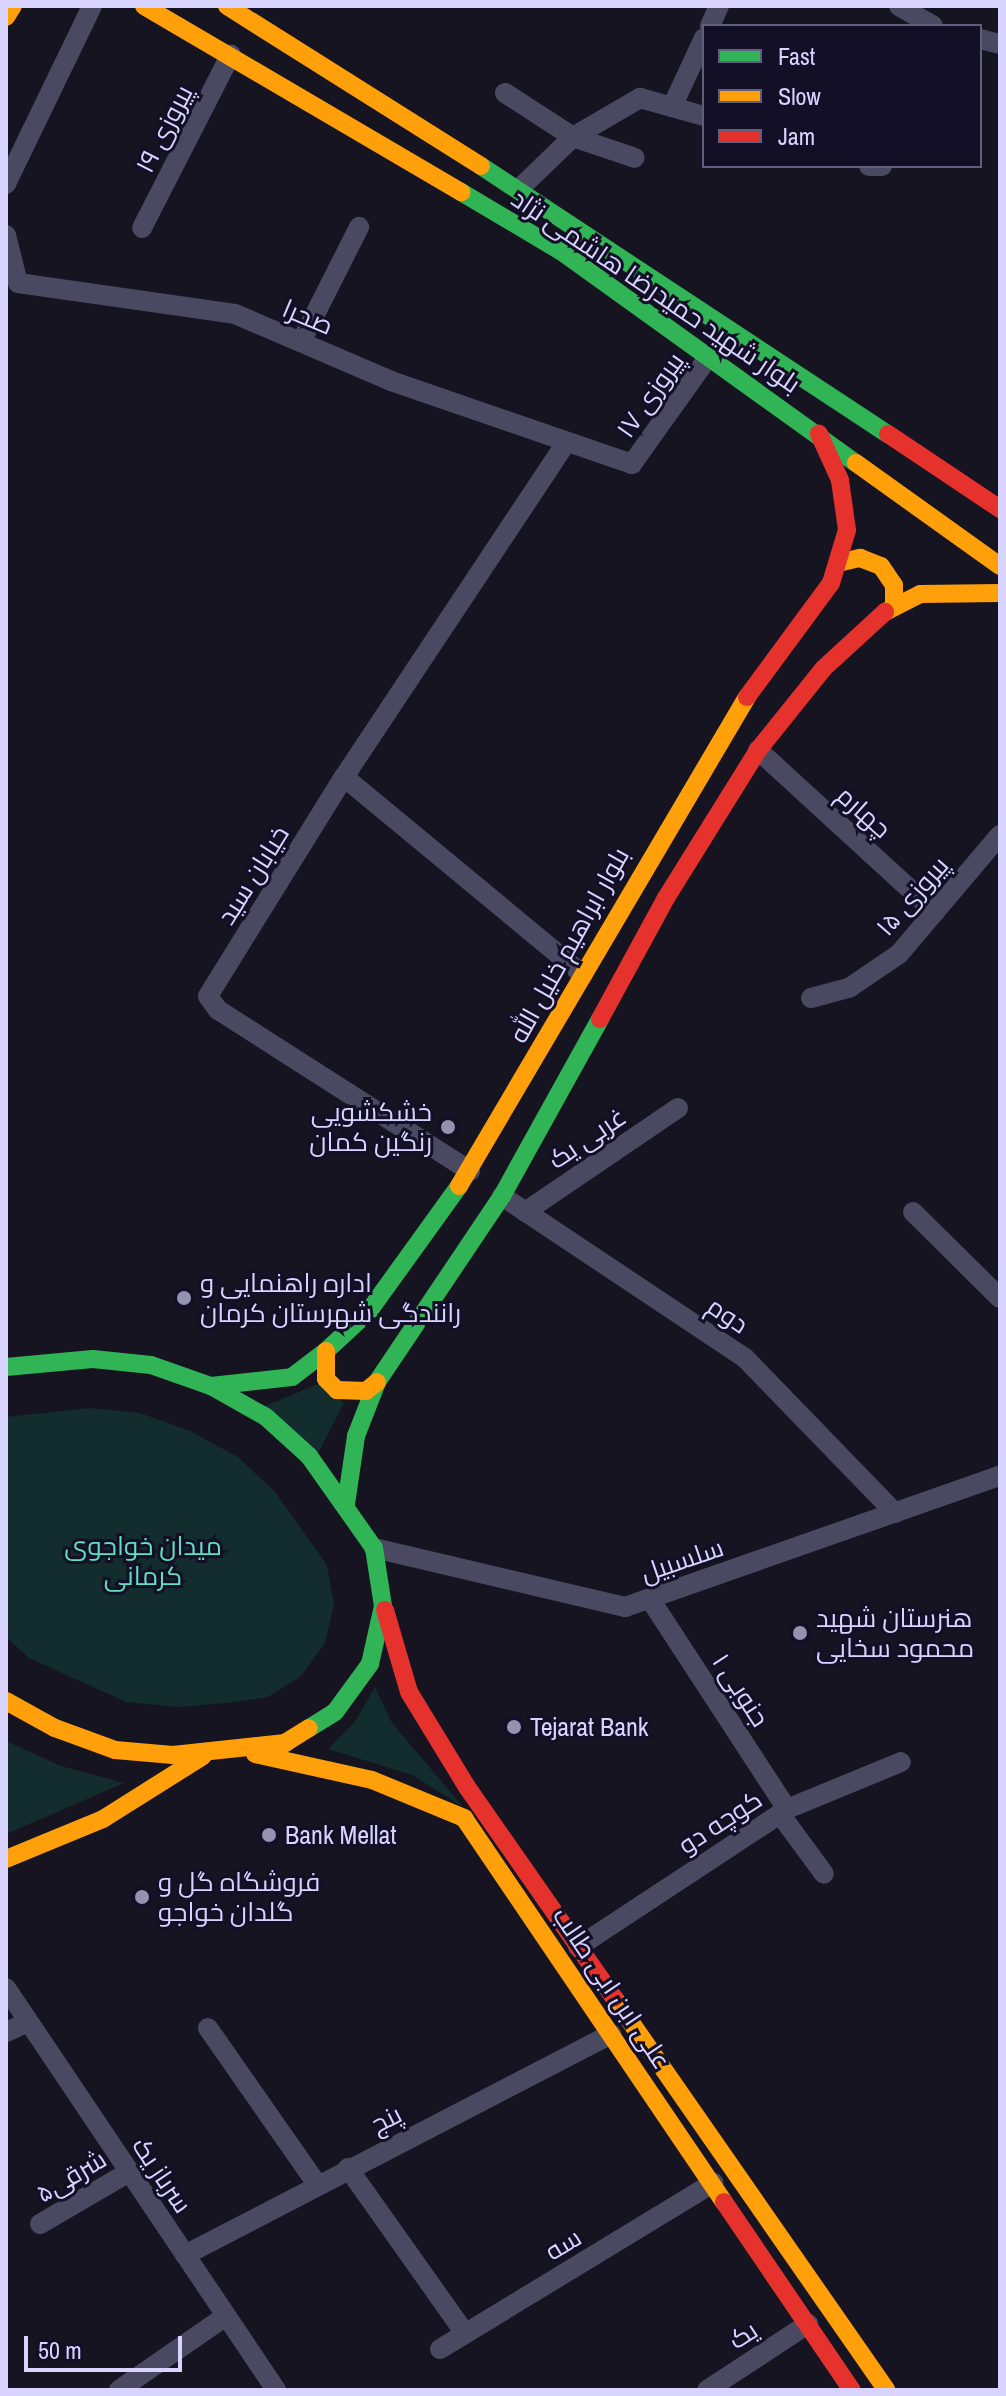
<!DOCTYPE html>
<meta charset="utf-8">
<style>
body{margin:0}
#map{position:relative;width:1006px;height:2396px;overflow:hidden;background:#161421;font-family:"Archivo Narrow",Cairo,sans-serif}
div>[style]{position:absolute}
.green>*{inset:0;background:#132c2d}
.street>*{height:20px;margin:-10px;padding:0 10px;transform-origin:10px;border-radius:10px;background:#4a4962}
.fast>*{height:18px;margin:-9px;padding:0 9px;transform-origin:9px;border-radius:9px;background:#30b455}
.slow>*{height:18px;margin:-9px;padding:0 9px;transform-origin:9px;border-radius:9px;background:#ff9f0a}
.jam>*{height:18px;margin:-9px;padding:0 9px;transform-origin:9px;border-radius:9px;background:#e5322d}
.dots>*{width:22px;height:22px;translate:-50% -50%;box-sizing:border-box;border:4px solid #130f26;border-radius:50%}
span{translate:-50% -50%;white-space:nowrap;text-align:center;line-height:1.15;-webkit-text-stroke:6px #130f26;paint-order:stroke}
.street-label{font-size:26px;color:#d9d4ff}
.poi-label{font-size:26px;color:#d9d4ff}
.right{translate:-100% -50%;text-align:right}
.left{translate:0 -50%;text-align:left}
.park-label{font-size:26px;color:#5fe0c0}
.frame{position:absolute;inset:0;border:8px solid #d9d4ff;pointer-events:none}
.legend{position:absolute;left:702px;top:24px;width:280px;height:144px;box-sizing:border-box;background:#130f26;border:2px solid #625e7d;margin:0;padding:10px 14px;list-style:none;font-size:24px;color:#d9d4ff}
.legend li{display:flex;align-items:center;gap:16px;height:40px}
.legend b{width:40px;border:2px solid #625e7d}
.scale{position:absolute;left:24px;top:2336px;width:158px;height:36px;box-sizing:border-box;border:4px solid #d9d4ff;border-top:0;padding-left:10px;font-size:24px;line-height:28px;white-space:nowrap;color:#d9d4ff;-webkit-text-stroke:6px #130f26;paint-order:stroke}
</style>
<div id="map">
<div class="green">
<div style="clip-path:polygon(321px 1383px,344px 1403px,317px 1455px,265px 1406px)"></div>
<div style="clip-path:polygon(89px 1408px,140px 1413px,190px 1431px,238px 1457px,275px 1492px,327px 1565px,334px 1605px,325px 1643px,301px 1676px,268px 1697px,228px 1703px,177px 1707px,126px 1702px,29px 1658px,6px 1637px,6px 1417px)"></div>
<div style="clip-path:polygon(375px 1687px,392px 1723px,463px 1807px,412px 1775px,328px 1749px,354px 1723px)"></div>
<div style="clip-path:polygon(6px 1741px,61px 1766px,124px 1783px,6px 1834px)"></div>
</div>
<div class="street">
<div style="left:899px;top:6px;width:39px;rotate:30deg"></div>
<div style="left:710px;top:26px;width:22px;rotate:-66deg"></div>
<div style="left:980px;top:39px;width:21px;rotate:14deg"></div>
<div style="left:505px;top:93px;width:81px;rotate:32.9deg"></div>
<div style="left:573px;top:137px;width:65px;rotate:18.7deg"></div>
<div style="left:672px;top:107px;width:76px;rotate:-65.1deg"></div>
<div style="left:869px;top:166px;width:13px"></div>
<div style="left:6px;top:184px;width:198px;rotate:-64.2deg"></div>
<div style="left:519px;top:189px;width:75px;rotate:-43.9deg"></div>
<div style="left:573px;top:137px;width:78px;rotate:-30.2deg"></div>
<div style="left:640px;top:98px;width:66px;rotate:15.7deg"></div>
<div style="left:142px;top:228px;width:195px;rotate:-62.9deg"></div>
<div style="left:6px;top:235px;width:49px;rotate:76deg"></div>
<div style="left:18px;top:283px;width:219px;rotate:8.1deg"></div>
<div style="left:235px;top:314px;width:170px;rotate:23.2deg"></div>
<div style="left:391px;top:381px;width:255px;rotate:19deg"></div>
<div style="left:632px;top:464px;width:133px;rotate:-54.5deg"></div>
<div style="left:301px;top:342px;width:129px;rotate:-63.2deg"></div>
<div style="left:758px;top:750px;width:240px;rotate:42.5deg"></div>
<div style="left:344px;top:777px;width:310px;rotate:39.6deg"></div>
<div style="left:811px;top:998px;width:39px;rotate:-15deg"></div>
<div style="left:849px;top:988px;width:60px;rotate:-34.2deg"></div>
<div style="left:899px;top:954px;width:156px;rotate:-49.7deg"></div>
<div style="left:470px;top:1171px;width:299px;rotate:-147.4deg"></div>
<div style="left:218px;top:1010px;width:17px;rotate:-126deg"></div>
<div style="left:208px;top:996px;width:258px;rotate:-58.2deg"></div>
<div style="left:344px;top:777px;width:400px;rotate:-56.4deg"></div>
<div style="left:502px;top:1196px;width:292px;rotate:33.7deg"></div>
<div style="left:745px;top:1358px;width:216px;rotate:45.9deg"></div>
<div style="left:525px;top:1212px;width:185px;rotate:-34.2deg"></div>
<div style="left:913px;top:1212px;width:122px;rotate:44.7deg"></div>
<div style="left:374px;top:1548px;width:258px;rotate:13.2deg"></div>
<div style="left:625px;top:1607px;width:397px;rotate:-19.3deg"></div>
<div style="left:650px;top:1599px;width:251px;rotate:56.9deg"></div>
<div style="left:780px;top:1814px;width:74px;rotate:53.7deg"></div>
<div style="left:578px;top:1947px;width:250px;rotate:-33.4deg"></div>
<div style="left:787px;top:1809px;width:123px;rotate:-22.4deg"></div>
<div style="left:6px;top:1988px;width:484px;rotate:56.1deg"></div>
<div style="left:208px;top:2028px;width:190px;rotate:55.1deg"></div>
<div style="left:6px;top:2032px;width:24px;rotate:-24deg"></div>
<div style="left:348px;top:2168px;width:202px;rotate:54.7deg"></div>
<div style="left:40px;top:2224px;width:103px;rotate:-30.3deg"></div>
<div style="left:185px;top:2255px;width:480px;rotate:-27.4deg"></div>
<div style="left:440px;top:2349px;width:320px;rotate:-31.3deg"></div>
<div style="left:119px;top:2390px;width:130px;rotate:-34.7deg"></div>
<div style="left:707px;top:2390px;width:121px;rotate:-33.2deg"></div>
</div>
<div class="fast">
<div style="left:481px;top:166px;width:487px;rotate:33.4deg"></div>
<div style="left:461px;top:192px;width:117px;rotate:30.7deg"></div>
<div style="left:562px;top:252px;width:362px;rotate:35.7deg"></div>
<div style="left:6px;top:1367px;width:87px;rotate:-5.3deg"></div>
<div style="left:93px;top:1359px;width:58px;rotate:5.9deg"></div>
<div style="left:151px;top:1365px;width:64px;rotate:19.3deg"></div>
<div style="left:211px;top:1386px;width:63px;rotate:29.4deg"></div>
<div style="left:266px;top:1417px;width:58px;rotate:42.2deg"></div>
<div style="left:309px;top:1456px;width:113px;rotate:54.8deg"></div>
<div style="left:374px;top:1548px;width:59px;rotate:81.2deg"></div>
<div style="left:383px;top:1606px;width:59px;rotate:102.6deg"></div>
<div style="left:370px;top:1664px;width:59px;rotate:126.1deg"></div>
<div style="left:335px;top:1712px;width:31px;rotate:148deg"></div>
<div style="left:211px;top:1386px;width:81px;rotate:-6.3deg"></div>
<div style="left:292px;top:1377px;width:43px;rotate:-37.4deg"></div>
<div style="left:326px;top:1351px;width:59px;rotate:-42.9deg"></div>
<div style="left:369px;top:1311px;width:154px;rotate:-54.2deg"></div>
<div style="left:346px;top:1504px;width:69px;rotate:-81.6deg"></div>
<div style="left:356px;top:1436px;width:58px;rotate:-68.7deg"></div>
<div style="left:377px;top:1382px;width:224px;rotate:-56.1deg"></div>
<div style="left:502px;top:1196px;width:202px;rotate:-61deg"></div>
</div>
<div class="slow">
<div style="left:144px;top:6px;width:368px;rotate:30.4deg"></div>
<div style="left:227px;top:6px;width:300px;rotate:32.2deg"></div>
<div style="left:6px;top:17px;width:13px;rotate:-58deg"></div>
<div style="left:856px;top:463px;width:177px;rotate:35.6deg"></div>
<div style="left:838px;top:563px;width:23px;rotate:-13deg"></div>
<div style="left:860px;top:558px;width:22px;rotate:21deg"></div>
<div style="left:881px;top:566px;width:23px;rotate:56deg"></div>
<div style="left:894px;top:585px;width:22px;rotate:90deg"></div>
<div style="left:885px;top:612px;width:39px;rotate:-27deg"></div>
<div style="left:920px;top:594px;width:80px;rotate:-0.7deg"></div>
<div style="left:459px;top:1186px;width:568px;rotate:-59.5deg"></div>
<div style="left:326px;top:1351px;width:28px;rotate:90deg"></div>
<div style="left:326px;top:1379px;width:16px;rotate:45deg"></div>
<div style="left:337px;top:1390px;width:29px;rotate:2deg"></div>
<div style="left:366px;top:1391px;width:14px;rotate:-39deg"></div>
<div style="left:6px;top:1701px;width:56px;rotate:28.9deg"></div>
<div style="left:55px;top:1728px;width:64px;rotate:20.1deg"></div>
<div style="left:115px;top:1750px;width:58px;rotate:4.9deg"></div>
<div style="left:173px;top:1755px;width:113px;rotate:-6.1deg"></div>
<div style="left:285px;top:1743px;width:28px;rotate:-32deg"></div>
<div style="left:255px;top:1754px;width:120px;rotate:12.5deg"></div>
<div style="left:372px;top:1780px;width:100px;rotate:22.4deg"></div>
<div style="left:464px;top:1818px;width:464px;rotate:55.9deg"></div>
<div style="left:6px;top:1859px;width:105px;rotate:-22.4deg"></div>
<div style="left:103px;top:1819px;width:118px;rotate:-32.2deg"></div>
<div style="left:614px;top:1998px;width:477px;rotate:55.2deg"></div>
</div>
<div class="jam">
<div style="left:888px;top:434px;width:135px;rotate:33.8deg"></div>
<div style="left:747px;top:697px;width:142px;rotate:-53.6deg"></div>
<div style="left:831px;top:583px;width:55px;rotate:-73.2deg"></div>
<div style="left:847px;top:530px;width:50px;rotate:-98deg"></div>
<div style="left:840px;top:480px;width:51px;rotate:-114.5deg"></div>
<div style="left:600px;top:1019px;width:138px;rotate:-61.4deg"></div>
<div style="left:666px;top:898px;width:174px;rotate:-58.1deg"></div>
<div style="left:758px;top:750px;width:105px;rotate:-51.2deg"></div>
<div style="left:824px;top:668px;width:83px;rotate:-42.6deg"></div>
<div style="left:385px;top:1610px;width:85px;rotate:73.7deg"></div>
<div style="left:409px;top:1692px;width:111px;rotate:58.6deg"></div>
<div style="left:467px;top:1787px;width:257px;rotate:55.1deg"></div>
<div style="left:724px;top:2202px;width:227px;rotate:55.8deg"></div>
</div>
<div class="dots">
<div style="left:448px;top:1127px;background:#9591b1"></div>
<div style="left:184px;top:1298px;background:#9591b1"></div>
<div style="left:800px;top:1633px;background:#9591b1"></div>
<div style="left:514px;top:1727px;background:#9591b1"></div>
<div style="left:269px;top:1835px;background:#9591b1"></div>
<div style="left:142px;top:1897px;background:#9591b1"></div>
</div>
<div class="street-label">
<span style="left:164px;top:129px;rotate:-63deg">پیروزی ۱۹</span>
<span style="left:656px;top:291px;rotate:34deg">بلوار شهید حمیدرضا هاشمی نژاد</span>
<span style="left:308px;top:317px;rotate:23deg">صحرا</span>
<span style="left:650px;top:395px;rotate:-55deg">پیروزی ۱۷</span>
<span style="left:864px;top:812px;rotate:42deg">چهارم</span>
<span style="left:253px;top:875px;rotate:-58deg">خیابان سید</span>
<span style="left:912px;top:896px;rotate:-49deg">پیروزی ۱۵</span>
<span style="left:569px;top:945px;rotate:-61deg">بلوار ابراهیم خلیل الله</span>
<span style="left:587px;top:1138px;rotate:-34deg">غربی یک</span>
<span style="left:728px;top:1315px;rotate:34deg">دوم</span>
<span style="left:682px;top:1560px;rotate:-19deg">سلسبیل</span>
<span style="left:741px;top:1690px;rotate:57deg">جنوبی ۱</span>
<span style="left:720px;top:1822px;rotate:-33deg">کوچه دو</span>
<span style="left:612px;top:1988px;rotate:56deg">علی ابن ابی طالب</span>
<span style="left:386px;top:2119px;rotate:-27deg">پنج</span>
<span style="left:162px;top:2175px;rotate:56deg">سرباز یک</span>
<span style="left:71px;top:2176px;rotate:-31deg">شرقی۵</span>
<span style="left:563px;top:2244px;rotate:-31deg">سه</span>
<span style="left:743px;top:2335px;rotate:-33deg">یک</span>
</div>
<div class="poi-label">
<span class="right" style="left:432px;top:1127px">خشکشویی<br>رنگین کمان</span>
<span class="left" style="left:200px;top:1298px">اداره راهنمایی و<br>رانندگی شهرستان کرمان</span>
<span class="left" style="left:816px;top:1633px">هنرستان شهید<br>محمود سخایی</span>
<span class="left" style="left:530px;top:1727px">Tejarat Bank</span>
<span class="left" style="left:285px;top:1835px">Bank Mellat</span>
<span class="left" style="left:158px;top:1897px">فروشگاه گل و<br>گلدان خواجو</span>
</div>
<div class="park-label">
<span style="left:143px;top:1561px">میدان خواجوی<br>کرمانی</span>
</div>
<div class="frame"></div>
<ul class="legend">
<li><b style="height:10px;background:#30b455"></b>Fast</li>
<li><b style="height:10px;background:#ff9f0a"></b>Slow</li>
<li><b style="height:10px;background:#e5322d"></b>Jam</li>
</ul>
<div class="scale">50 m</div>
</div>
